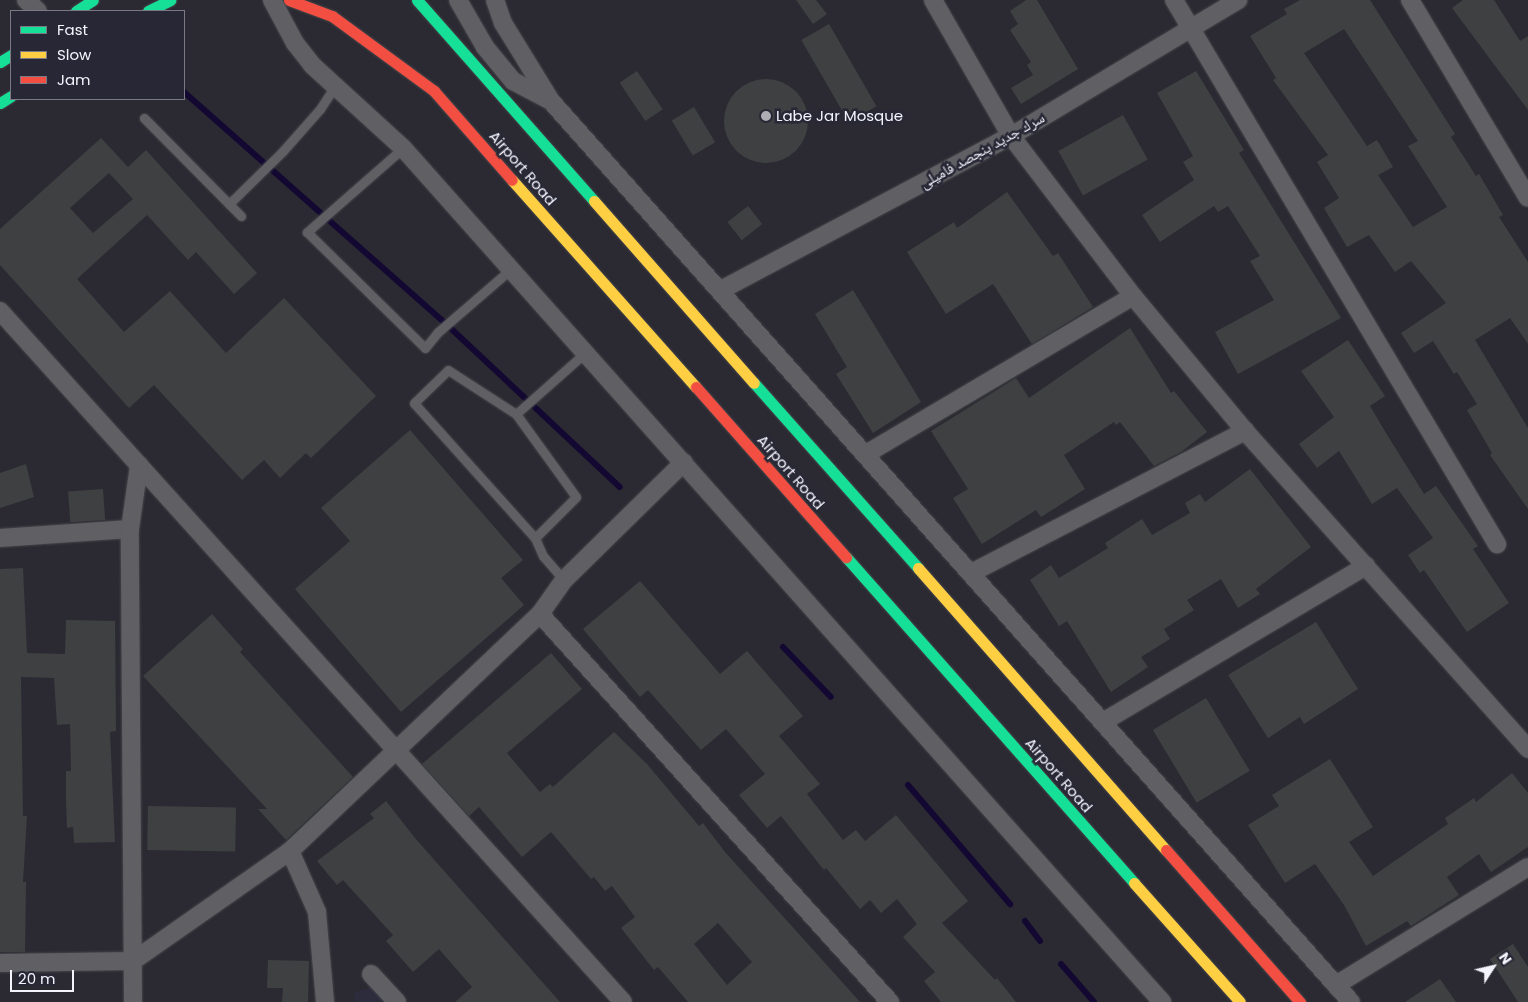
<!DOCTYPE html>
<meta charset="utf-8">
<style>
body{margin:0}
#map{position:relative;width:1528px;height:1002px;overflow:hidden;background:#2b2a32;font-family:Poppins,"Noto Naskh Arabic",sans-serif}
div>[style]{position:absolute}
.built>*{inset:0;background:#2d2c3d}
.stream>*{height:6px;margin:-3px;padding:0 3px;transform-origin:3px;border-radius:3px;background:#130831}
.building>*{inset:0;background:#3e4042;transform-origin:0 0}
.round{border-radius:50%}
.roads{filter:drop-shadow(0 0 1px #45454b) drop-shadow(0 0 1px #45454b)}
.lane>*{height:9px;margin:-4.5px;padding:0 4.5px;transform-origin:4.5px;border-radius:4.5px;background:#5f5f64}
.street>*{height:18px;margin:-9px;padding:0 9px;transform-origin:9px;border-radius:9px;background:#5f5f64}
.fast>*{height:11px;margin:-5.5px;padding:0 5.5px;transform-origin:5.5px;border-radius:5.5px;background:#16e098}
.slow>*{height:11px;margin:-5.5px;padding:0 5.5px;transform-origin:5.5px;border-radius:5.5px;background:#ffcf43}
.jam>*{height:11px;margin:-5.5px;padding:0 5.5px;transform-origin:5.5px;border-radius:5.5px;background:#f24e42}
.dots>*{width:14px;height:14px;translate:-50% -50%;box-sizing:border-box;border:2px solid #282735;border-radius:50%}
span{translate:-50% -50%;white-space:nowrap;text-align:center;line-height:1.15;-webkit-text-stroke:5px #282735;paint-order:stroke}
.poi-label{font-size:15px;color:#f4f4fd}
.left{translate:0 -50%;text-align:left}
.street-label{font-size:15px;color:#f4f4fd}
.legend{position:absolute;left:10px;top:10px;width:175px;height:90px;box-sizing:border-box;background:#282735;border:1px solid #7a7985;margin:0;padding:6px 9px;list-style:none;font-size:15px;color:#f4f4fd}
.legend li{display:flex;align-items:center;gap:10px;height:25px}
.legend b{width:25px;border:1px solid #7a7985}
.north{position:absolute;left:1468px;top:942px;width:50px;height:50px;-webkit-text-stroke:4px #282735;paint-order:stroke;rotate:55deg;font-size:14px;font-weight:700;line-height:20px;text-align:center;color:#f4f4fd}
.north::after{content:'';display:block;margin:auto;width:18px;height:22px;background:#f4f4fd;clip-path:polygon(50% 0,100% 100%,50% 72%,0 100%)}
.scale{position:absolute;left:10px;top:970px;width:64px;height:22px;box-sizing:border-box;border:2px solid #f4f4fd;border-top:0;padding-left:6px;font-size:15px;line-height:18px;white-space:nowrap;color:#f4f4fd;-webkit-text-stroke:4px #282735;paint-order:stroke}
</style>
<div id="map">
<div class="built">
<div style="clip-path:polygon(372px 987px,386px 1002px,354px 1002px,354px 993px)"></div>
</div>
<div class="stream">
<div style="left:184px;top:92px;width:347px;rotate:41.5deg"></div>
<div style="left:444px;top:322px;width:241px;rotate:43.2deg"></div>
<div style="left:783px;top:647px;width:69px;rotate:46.2deg"></div>
<div style="left:908px;top:785px;width:157px;rotate:49.4deg"></div>
<div style="left:1025px;top:921px;width:25px;rotate:53deg"></div>
<div style="left:1061px;top:964px;width:50px;rotate:49deg"></div>
</div>
<div class="building">
<div style="clip-path:polygon(796px 0,816px 0,827px 14px,813px 24px)"></div>
<div style="clip-path:polygon(1026px 0,1037px 0,1078px 69px,1021px 104px,1011px 88px,1033px 75px,1027px 65px,1031px 62px,1010px 30px,1018px 24px,1010px 11px)"></div>
<div style="clip-path:polygon(evenodd,1300px 0,1370px 0,1455px 134px,1451px 137px,1476px 176px,1479px 174px,1503px 215px,1499px 217px,1528px 262px,1528px 344px,1510px 318px,1475px 340px,1528px 428px,1528px 509px,1490px 455px,1492px 453px,1467px 410px,1477px 404px,1457px 372px,1454px 374px,1433px 341px,1414px 353px,1401px 333px,1446px 303px,1411px 261px,1395px 272px,1369px 235px,1347px 247px,1324px 208px,1339px 198px,1317px 162px,1328px 155px,1273px 80px,1276px 78px,1250px 36px,1287px 14px,1284px 9px,1300px 0,1344px 29px,1418px 141px,1408px 146px,1447px 207px,1413px 227px,1378px 175px,1393px 167px,1377px 140px,1367px 146px,1304px 53px,1344px 29px)"></div>
<div style="clip-path:polygon(1463px 0,1494px 0,1520px 41px,1528px 36px,1528px 110px,1452px 8px)"></div>
<div style="left:829px;top:24px;width:95px;height:32px;rotate:60deg"></div>
<div style="left:637px;top:71px;width:46px;height:21px;rotate:56deg"></div>
<div style="clip-path:polygon(1196px 71px,1244px 150px,1239px 153px,1341px 318px,1238px 374px,1215px 332px,1274px 300px,1250px 261px,1260px 256px,1228px 206px,1218px 212px,1214px 206px,1160px 242px,1142px 215px,1194px 180px,1183px 162px,1193px 156px,1157px 93px)"></div>
<div class="round" style="left:724px;top:79px;width:84px;height:84px"></div>
<div style="left:694px;top:107px;width:41px;height:26px;rotate:59deg"></div>
<div style="left:1123px;top:115px;width:51px;height:74px;rotate:61deg"></div>
<div style="clip-path:polygon(evenodd,101px 138px,128px 167px,146px 150px,257px 273px,234px 294px,196px 252px,188px 260px,147px 215px,77px 279px,124px 332px,170px 291px,226px 353px,284px 298px,376px 396px,311px 458px,306px 453px,280px 478px,264px 460px,242px 480px,154px 385px,129px 408px,0 265px,0 229px,101px 138px,109px 173px,133px 199px,93px 233px,70px 208px,109px 173px)"></div>
<div style="clip-path:polygon(1007px 192px,1053px 256px,1058px 253px,1093px 307px,1032px 344px,993px 284px,946px 314px,907px 252px,954px 222px,957px 228px)"></div>
<div style="left:748px;top:206px;width:23px;height:26px;rotate:52deg"></div>
<div style="clip-path:polygon(853px 290px,921px 402px,873px 433px,836px 374px,847px 367px,815px 314px)"></div>
<div style="clip-path:polygon(1130px 328px,1171px 393px,1174px 391px,1207px 432px,1181px 452px,1154px 466px,1120px 422px,1116px 425px,1114px 422px,1064px 455px,1085px 489px,1041px 517px,1036px 510px,982px 544px,953px 498px,968px 489px,931px 431px,1016px 378px,1029px 398px)"></div>
<div style="clip-path:polygon(1348px 340px,1385px 396px,1370px 406px,1386px 433px,1424px 494px,1436px 486px,1478px 546px,1473px 549px,1509px 603px,1467px 632px,1424px 570px,1420px 573px,1408px 555px,1433px 538px,1397px 488px,1372px 504px,1339px 451px,1317px 468px,1299px 444px,1334px 417px,1301px 371px)"></div>
<div style="clip-path:polygon(410px 430px,523px 560px,501px 578px,524px 605px,401px 712px,295px 589px,350px 541px,321px 508px)"></div>
<div style="clip-path:polygon(26px 464px,34px 497px,0 508px,0 473px)"></div>
<div style="clip-path:polygon(1250px 469px,1311px 547px,1256px 589px,1260px 594px,1238px 608px,1221px 579px,1187px 600px,1194px 610px,1164px 629px,1170px 639px,1141px 657px,1148px 667px,1111px 692px,1067px 621px,1059px 626px,1030px 580px,1051px 565px,1059px 578px,1108px 548px,1105px 543px,1142px 519px,1152px 535px,1190px 513px,1185px 503px,1200px 494px,1205px 502px)"></div>
<div style="left:103px;top:489px;width:31px;height:35px;rotate:86deg"></div>
<div style="clip-path:polygon(23px 568px,27px 653px,65px 654px,66px 620px,115px 621px,116px 731px,110px 732px,115px 842px,74px 843px,73px 827px,67px 828px,66px 800px,66px 771px,71px 771px,70px 724px,57px 725px,54px 678px,21px 677px,23px 816px,27px 816px,23px 882px,26px 882px,25px 952px,0 952px,0 569px)"></div>
<div style="clip-path:polygon(640px 581px,720px 674px,747px 651px,803px 716px,779px 736px,820px 784px,807px 794px,843px 840px,856px 830px,865px 841px,896px 815px,968px 901px,942px 923px,995px 980px,997px 978px,1016px 1002px,941px 1002px,924px 981px,935px 972px,903px 937px,917px 924px,897px 899px,881px 913px,870px 900px,860px 909px,826px 868px,824px 870px,781px 816px,767px 828px,739px 795px,765px 774px,726px 729px,701px 750px,648px 690px,640px 697px,583px 629px)"></div>
<div style="clip-path:polygon(212px 614px,243px 649px,240px 652px,353px 777px,286px 840px,258px 809px,267px 809px,143px 676px)"></div>
<div style="clip-path:polygon(1316px 622px,1358px 689px,1304px 724px,1300px 717px,1268px 738px,1228px 675px)"></div>
<div style="clip-path:polygon(evenodd,551px 653px,582px 689px,507px 753px,540px 792px,550px 784px,553px 787px,614px 732px,647px 764px,699px 826px,703px 823px,725px 852px,860px 1002px,688px 1002px,658px 967px,654px 970px,621px 928px,635px 917px,612px 886px,605px 891px,594px 877px,591px 879px,551px 832px,522px 857px,479px 807px,469px 816px,422px 764px,551px 653px,718px 923px,752px 962px,727px 985px,694px 944px,718px 923px)"></div>
<div style="left:1206px;top:698px;width:85px;height:62px;rotate:59deg"></div>
<div style="clip-path:polygon(1330px 759px,1373px 827px,1349px 842px,1373px 876px,1448px 824px,1445px 818px,1474px 798px,1476px 802px,1512px 773px,1528px 793px,1528px 847px,1491px 872px,1479px 854px,1447px 877px,1459px 895px,1411px 926px,1407px 921px,1366px 946px,1344px 905px,1315px 864px,1285px 883px,1248px 825px,1279px 806px,1272px 795px)"></div>
<div style="clip-path:polygon(386px 801px,415px 838px,560px 1002px,455px 1002px,472px 987px,439px 949px,413px 972px,386px 941px,393px 935px,343px 880px,337px 885px,317px 861px,374px 818px,370px 814px)"></div>
<div style="left:148px;top:806px;width:88px;height:44px;rotate:1deg"></div>
<div style="clip-path:polygon(1513px 944px,1528px 967px,1528px 1002px,1518px 1002px,1490px 959px)"></div>
<div style="clip-path:polygon(268px 960px,309px 961px,308px 1002px,282px 1002px,283px 988px,267px 988px)"></div>
<div style="clip-path:polygon(1440px 979px,1456px 1002px,1405px 1002px)"></div>
</div>
<div class="roads">
<div class="lane">
<div style="left:144px;top:118px;width:138px;rotate:45.3deg"></div>
<div style="left:403px;top:148px;width:128px;rotate:138.8deg"></div>
<div style="left:307px;top:232px;width:165px;rotate:44.5deg"></div>
<div style="left:425px;top:348px;width:21px;rotate:-51deg"></div>
<div style="left:438px;top:332px;width:96px;rotate:-40.8deg"></div>
<div style="left:229px;top:204px;width:74px;rotate:-44.5deg"></div>
<div style="left:282px;top:152px;width:57px;rotate:-48.5deg"></div>
<div style="left:320px;top:109px;width:27px;rotate:-57deg"></div>
<div style="left:448px;top:370px;width:81px;rotate:32.9deg"></div>
<div style="left:516px;top:414px;width:102px;rotate:54.1deg"></div>
<div style="left:576px;top:497px;width:58px;rotate:135deg"></div>
<div style="left:535px;top:538px;width:181px;rotate:-131.9deg"></div>
<div style="left:414px;top:403px;width:47px;rotate:-44.1deg"></div>
<div style="left:516px;top:414px;width:94px;rotate:-41.5deg"></div>
<div style="left:535px;top:538px;width:20px;rotate:66deg"></div>
<div style="left:543px;top:556px;width:32px;rotate:49deg"></div>
</div>
<div class="street">
<div style="left:26px;top:0;width:16px;rotate:43deg"></div>
<div style="left:272px;top:0;width:49px;rotate:61.9deg"></div>
<div style="left:295px;top:43px;width:28px;rotate:52deg"></div>
<div style="left:312px;top:65px;width:123px;rotate:42.4deg"></div>
<div style="left:403px;top:148px;width:1143px;rotate:48.37deg"></div>
<div style="left:458px;top:0;width:54px;rotate:60.1deg"></div>
<div style="left:485px;top:47px;width:44px;rotate:50.5deg"></div>
<div style="left:513px;top:81px;width:43px;rotate:27.8deg"></div>
<div style="left:495px;top:0;width:24px;rotate:71deg"></div>
<div style="left:503px;top:23px;width:92px;rotate:58.4deg"></div>
<div style="left:551px;top:101px;width:1205px;rotate:48.4deg"></div>
<div style="left:933px;top:0;width:157px;rotate:60.2deg"></div>
<div style="left:1011px;top:136px;width:201px;rotate:52.7deg"></div>
<div style="left:1133px;top:296px;width:175px;rotate:50.3deg"></div>
<div style="left:1245px;top:431px;width:426px;rotate:48.3deg"></div>
<div style="left:1174px;top:0;width:633px;rotate:59.3deg"></div>
<div style="left:1410px;top:0;width:230px;rotate:59.2deg"></div>
<div style="left:721px;top:290px;width:328px;rotate:-28deg"></div>
<div style="left:1011px;top:136px;width:265px;rotate:-30.9deg"></div>
<div style="left:0;top:311px;width:930px;rotate:47.96deg"></div>
<div style="left:866px;top:454px;width:310px;rotate:-30.6deg"></div>
<div style="left:0;top:538px;width:130px;rotate:-4deg"></div>
<div style="left:971px;top:573px;width:309px;rotate:-27.4deg"></div>
<div style="left:540px;top:614px;width:523px;rotate:47.95deg"></div>
<div style="left:1103px;top:722px;width:306px;rotate:-30.7deg"></div>
<div style="left:290px;top:851px;width:67px;rotate:66.1deg"></div>
<div style="left:317px;top:912px;width:90px;rotate:84.9deg"></div>
<div style="left:0;top:963px;width:133px;rotate:-0.9deg"></div>
<div style="left:133px;top:961px;width:192px;rotate:-35deg"></div>
<div style="left:290px;top:851px;width:344px;rotate:-43.5deg"></div>
<div style="left:540px;top:614px;width:42px;rotate:-54.8deg"></div>
<div style="left:564px;top:580px;width:168px;rotate:-44.5deg"></div>
<div style="left:371px;top:974px;width:38px;rotate:47deg"></div>
<div style="left:1336px;top:985px;width:225px;rotate:-31.6deg"></div>
<div style="left:133px;top:1002px;width:473px;rotate:-90.4deg"></div>
<div style="left:130px;top:529px;width:65px;rotate:-82deg"></div>
</div>
<div class="fast">
<div style="left:417px;top:0;width:268px;rotate:48.6deg"></div>
<div style="left:76px;top:11px;width:20px;rotate:-33deg"></div>
<div style="left:148px;top:11px;width:25px;rotate:-26deg"></div>
<div style="left:0;top:62px;width:13px;rotate:-32deg"></div>
<div style="left:0;top:103px;width:13px;rotate:-32deg"></div>
<div style="left:754px;top:383px;width:247px;rotate:48.4deg"></div>
<div style="left:846px;top:557px;width:435px;rotate:48.5deg"></div>
</div>
<div class="slow">
<div style="left:512px;top:180px;width:277px;rotate:48.4deg"></div>
<div style="left:594px;top:201px;width:242px;rotate:48.7deg"></div>
<div style="left:918px;top:568px;width:376px;rotate:48.7deg"></div>
<div style="left:1134px;top:883px;width:159px;rotate:48.3deg"></div>
</div>
<div class="jam">
<div style="left:289px;top:0;width:46px;rotate:20.4deg"></div>
<div style="left:332px;top:16px;width:127px;rotate:36.3deg"></div>
<div style="left:434px;top:91px;width:118px;rotate:48.8deg"></div>
<div style="left:696px;top:387px;width:227px;rotate:48.6deg"></div>
<div style="left:1166px;top:850px;width:203px;rotate:48.6deg"></div>
</div>
</div>
<div class="dots">
<div style="left:766px;top:116px;background:#aeadb6"></div>
</div>
<div class="poi-label">
<span class="left" style="left:776px;top:116px">Labe Jar Mosque</span>
</div>
<div class="street-label">
<span style="left:982px;top:150px;rotate:-29deg">سرك جدید پنجصد فامیلی</span>
<span style="left:523px;top:168px;rotate:49deg">Airport Road</span>
<span style="left:791px;top:472px;rotate:49deg">Airport Road</span>
<span style="left:1059px;top:775px;rotate:49deg">Airport Road</span>
</div>
<ul class="legend">
<li><b style="height:6px;background:#16e098"></b>Fast</li>
<li><b style="height:6px;background:#ffcf43"></b>Slow</li>
<li><b style="height:6px;background:#f24e42"></b>Jam</li>
</ul>
<div class="north">N</div>
<div class="scale">20 m</div>
</div>
